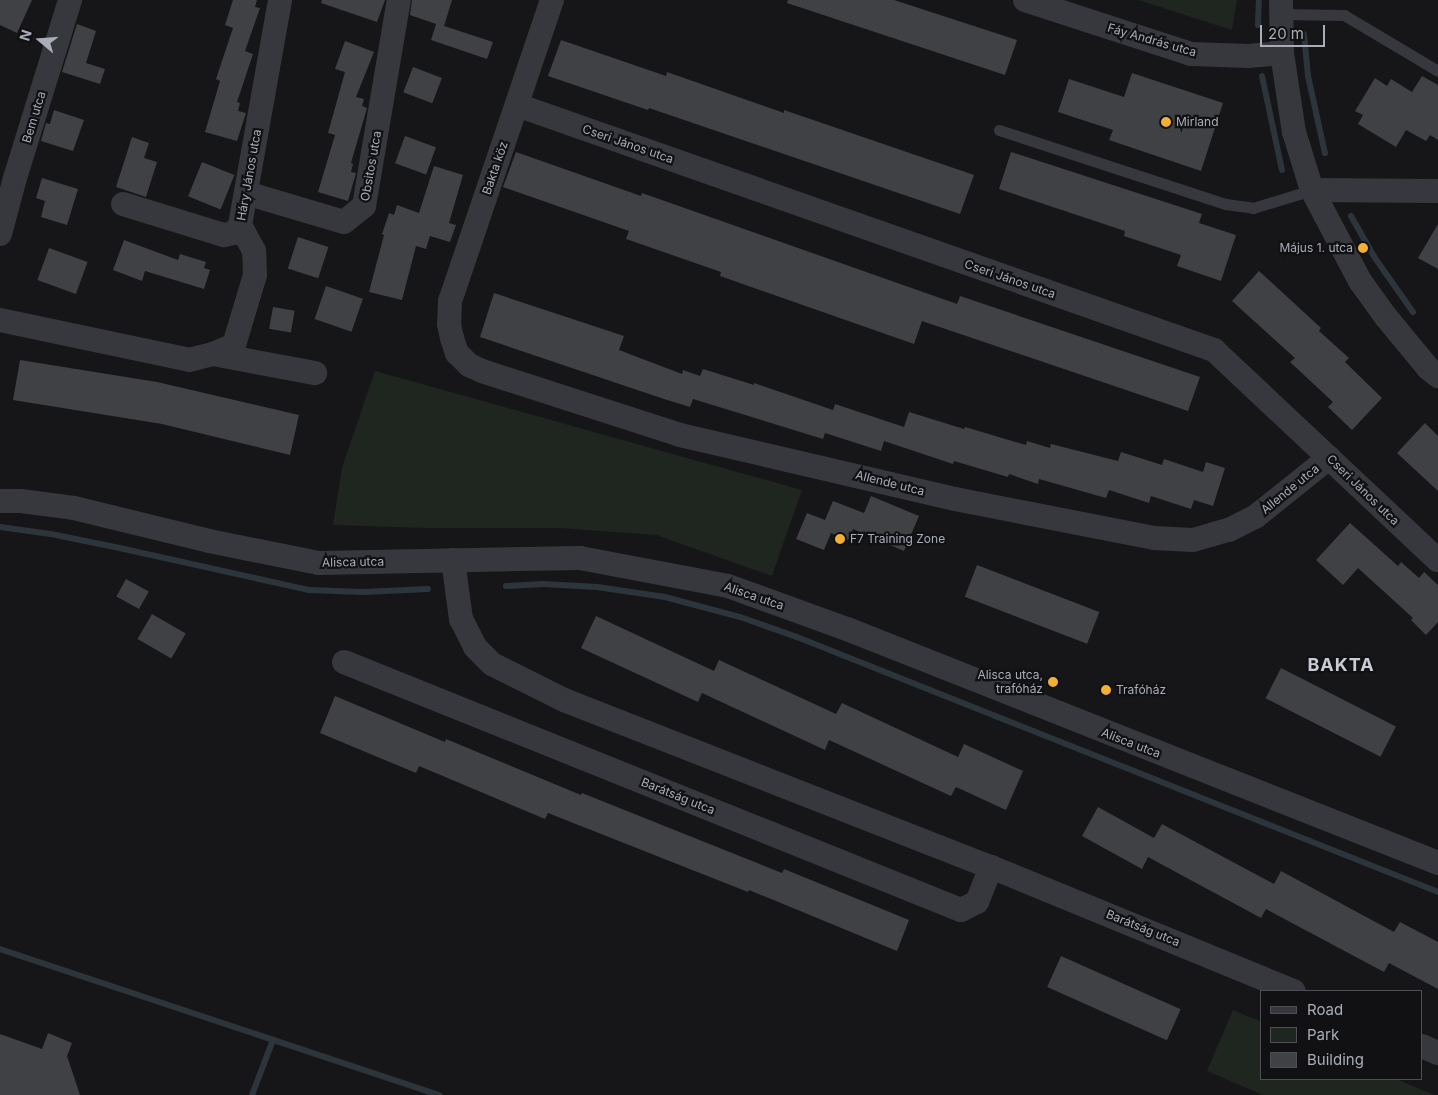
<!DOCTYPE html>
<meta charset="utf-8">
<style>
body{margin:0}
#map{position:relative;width:1438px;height:1095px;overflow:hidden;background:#161618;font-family:Inter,sans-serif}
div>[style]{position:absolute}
.green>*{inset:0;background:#1e261f}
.stream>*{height:6px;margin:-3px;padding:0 3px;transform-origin:3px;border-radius:3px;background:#2c353c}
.building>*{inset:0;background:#404145;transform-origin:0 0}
.lane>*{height:11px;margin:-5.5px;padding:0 5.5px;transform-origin:5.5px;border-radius:5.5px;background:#37383d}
.street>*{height:24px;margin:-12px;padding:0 12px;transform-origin:12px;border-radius:12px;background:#37383d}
.dots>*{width:14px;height:14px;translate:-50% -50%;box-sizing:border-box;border:2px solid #111113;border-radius:50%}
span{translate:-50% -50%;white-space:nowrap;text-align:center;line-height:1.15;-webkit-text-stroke:4.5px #111113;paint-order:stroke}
.street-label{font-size:12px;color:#a8adb8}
.poi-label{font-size:12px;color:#a8adb8}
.left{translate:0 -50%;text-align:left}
.right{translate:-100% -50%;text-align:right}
.district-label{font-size:18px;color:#c9ccd4;font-weight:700;letter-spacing:1px}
.legend{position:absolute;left:1260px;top:990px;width:162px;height:90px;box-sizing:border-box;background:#111113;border:1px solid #4d4f55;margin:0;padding:6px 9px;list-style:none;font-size:15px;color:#a8adb8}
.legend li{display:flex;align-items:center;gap:10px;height:25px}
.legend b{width:25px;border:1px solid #4d4f55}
.north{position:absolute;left:15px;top:15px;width:50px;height:50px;-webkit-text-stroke:4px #111113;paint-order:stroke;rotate:288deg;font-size:14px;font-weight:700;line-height:20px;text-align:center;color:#a8adb8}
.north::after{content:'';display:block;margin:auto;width:18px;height:22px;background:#a8adb8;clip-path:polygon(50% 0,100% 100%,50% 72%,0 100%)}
.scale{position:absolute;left:1260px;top:25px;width:65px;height:22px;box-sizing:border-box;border:2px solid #a8adb8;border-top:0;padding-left:6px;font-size:15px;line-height:18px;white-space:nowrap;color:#a8adb8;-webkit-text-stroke:4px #111113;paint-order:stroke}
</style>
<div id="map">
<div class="green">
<div style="clip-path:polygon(1138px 0,1237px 0,1232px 30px)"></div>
<div style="clip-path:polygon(375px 371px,802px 490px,772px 576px,656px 535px,560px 528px,425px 528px,333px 525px,342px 468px)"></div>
<div style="clip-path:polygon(1233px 1010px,1262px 1022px,1262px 1079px,1396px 1079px,1434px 1095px,1263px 1095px,1207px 1071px)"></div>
</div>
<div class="stream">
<div style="left:1258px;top:25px;width:25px;rotate:-88deg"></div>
<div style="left:1304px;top:34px;width:42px;rotate:84.6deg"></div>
<div style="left:1308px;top:76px;width:79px;rotate:77.6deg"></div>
<div style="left:1262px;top:76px;width:96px;rotate:78deg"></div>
<div style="left:1351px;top:216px;width:48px;rotate:60.3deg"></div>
<div style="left:1375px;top:258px;width:66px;rotate:54.9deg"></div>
<div style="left:0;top:527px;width:51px;rotate:7.8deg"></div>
<div style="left:51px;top:534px;width:65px;rotate:11.5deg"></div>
<div style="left:115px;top:547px;width:199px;rotate:12.5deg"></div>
<div style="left:309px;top:590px;width:54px;rotate:2.1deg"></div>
<div style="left:363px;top:592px;width:65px;rotate:-2.6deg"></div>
<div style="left:506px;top:586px;width:37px;rotate:-3deg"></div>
<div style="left:543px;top:584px;width:54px;rotate:3.2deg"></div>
<div style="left:597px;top:587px;width:69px;rotate:8.4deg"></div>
<div style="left:665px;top:597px;width:78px;rotate:14.9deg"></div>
<div style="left:740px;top:617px;width:60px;rotate:19.3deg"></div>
<div style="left:797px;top:637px;width:690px;rotate:21.69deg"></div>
<div style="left:0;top:949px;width:463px;rotate:18.4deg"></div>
<div style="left:252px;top:1095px;width:59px;rotate:-69.1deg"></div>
</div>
<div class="building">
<div style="clip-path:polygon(0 0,32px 0,17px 33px,0 25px)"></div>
<div style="clip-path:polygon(233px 0,257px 0,255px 7px,260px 8px,245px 51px,253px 54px,237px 102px,240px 103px,238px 111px,246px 113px,237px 141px,205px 132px,220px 81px,216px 79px,233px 28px,225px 25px)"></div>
<div style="clip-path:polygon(322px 0,385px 0,377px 22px,321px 3px)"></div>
<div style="clip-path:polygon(412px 0,452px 0,444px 26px,493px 42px,487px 59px,431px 40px,436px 24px,410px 15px)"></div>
<div style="clip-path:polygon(788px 0,894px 0,1017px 40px,1005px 75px,787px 3px)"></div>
<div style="clip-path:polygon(77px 24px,96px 31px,86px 63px,105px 69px,100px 84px,62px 72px)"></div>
<div style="clip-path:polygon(561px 40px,666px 76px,667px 72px,784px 113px,784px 110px,974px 175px,960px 214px,649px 108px,648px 110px,548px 76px)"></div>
<div style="clip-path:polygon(345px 41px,374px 52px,356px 97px,364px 99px,362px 106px,367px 108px,351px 163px,353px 164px,351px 172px,356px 173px,348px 201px,318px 192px,335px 135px,328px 133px,345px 72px,335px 69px)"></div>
<div style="left:413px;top:67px;width:31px;height:27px;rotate:21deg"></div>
<div style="clip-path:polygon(1132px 73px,1223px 103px,1201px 171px,1109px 140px,1113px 130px,1058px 112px,1069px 79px,1124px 97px)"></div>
<div style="clip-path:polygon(1422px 76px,1438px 85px,1438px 140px,1430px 135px,1426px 141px,1406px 130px,1396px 147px,1358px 124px,1363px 115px,1355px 111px,1375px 78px,1387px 86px,1391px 79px,1412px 92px)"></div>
<div style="clip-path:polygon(54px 110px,84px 120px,73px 151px,41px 141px,46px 123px,50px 124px)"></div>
<div style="left:405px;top:136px;width:33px;height:29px;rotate:20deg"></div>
<div style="clip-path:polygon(132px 137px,149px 143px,144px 158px,157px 162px,146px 197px,116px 187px)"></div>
<div style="clip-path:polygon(516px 152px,641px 196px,642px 193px,957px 304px,960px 296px,1200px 377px,1188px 411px,922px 321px,914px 344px,720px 276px,721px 272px,626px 239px,629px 231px,503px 187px)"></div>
<div style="clip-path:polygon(1011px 152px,1202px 214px,1199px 223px,1236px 235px,1221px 281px,1177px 266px,1181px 255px,1124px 236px,1125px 231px,999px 189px)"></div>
<div style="left:202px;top:162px;width:35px;height:37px;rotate:22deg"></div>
<div style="clip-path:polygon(434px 166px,463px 175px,449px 223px,456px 225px,450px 242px,430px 236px,426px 249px,416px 246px,402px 300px,369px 292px,384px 235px,382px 234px,389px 213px,394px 215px,397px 205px,419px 213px)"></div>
<div style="clip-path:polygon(42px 178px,78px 189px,67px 225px,41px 217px,45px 201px,36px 198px)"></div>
<div style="clip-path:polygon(1438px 224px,1438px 269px,1418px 258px)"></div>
<div style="left:298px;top:237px;width:32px;height:33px;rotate:18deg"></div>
<div style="clip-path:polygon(124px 240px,178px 260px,180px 254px,206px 262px,204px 268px,210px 270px,204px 289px,145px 271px,142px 281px,113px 270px)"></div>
<div style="left:49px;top:248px;width:41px;height:34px;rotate:20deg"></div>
<div style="clip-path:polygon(1259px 271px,1321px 328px,1319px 331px,1349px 358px,1345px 362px,1382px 398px,1352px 430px,1328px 407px,1333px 402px,1290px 362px,1295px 358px,1232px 301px)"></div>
<div style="left:326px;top:286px;width:39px;height:35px;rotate:19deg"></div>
<div style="clip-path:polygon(494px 293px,624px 336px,619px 350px,682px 374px,683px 370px,700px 376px,703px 369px,754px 385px,754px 383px,833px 410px,835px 404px,904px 427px,909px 412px,964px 429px,965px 427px,1026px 445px,1027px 441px,1050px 448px,1051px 444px,1118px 461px,1121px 452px,1162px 465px,1164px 459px,1203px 472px,1206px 462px,1225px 468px,1213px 506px,1194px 500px,1191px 509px,1151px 496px,1149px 503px,1109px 490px,1106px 498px,1039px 479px,1038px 484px,1009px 474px,1008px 477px,954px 461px,953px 464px,884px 441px,881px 451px,825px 433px,823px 439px,693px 399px,690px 407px,664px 399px,480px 337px)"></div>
<div style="left:273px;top:307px;width:22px;height:22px;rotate:10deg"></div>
<div style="clip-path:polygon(20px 360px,157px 382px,299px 415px,290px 455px,162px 424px,13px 400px)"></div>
<div style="clip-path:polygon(1425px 423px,1438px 436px,1438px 491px,1397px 453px)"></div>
<div style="clip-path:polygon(871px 496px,919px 516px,904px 551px,853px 529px,848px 540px,831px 533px,824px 550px,796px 539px,807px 513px,825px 520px,833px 501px,864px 513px)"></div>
<div style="clip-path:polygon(1350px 523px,1398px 566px,1401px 562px,1419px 578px,1424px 572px,1438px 585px,1438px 622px,1426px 635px,1411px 620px,1413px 618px,1358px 568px,1343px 585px,1316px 560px)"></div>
<div style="left:977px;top:565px;width:131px;height:34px;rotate:21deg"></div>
<div style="left:126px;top:579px;width:26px;height:20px;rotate:29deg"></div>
<div style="left:152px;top:614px;width:39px;height:29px;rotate:30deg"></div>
<div style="clip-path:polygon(596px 616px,714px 671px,719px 660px,836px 714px,842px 703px,958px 757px,964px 744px,1023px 771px,1006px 810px,956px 787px,951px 796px,829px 740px,825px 750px,702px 693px,698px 702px,581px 648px)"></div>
<div style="left:1281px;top:668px;width:129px;height:34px;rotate:27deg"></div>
<div style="clip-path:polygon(335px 696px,445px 742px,446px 739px,581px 795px,582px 793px,782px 873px,784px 869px,909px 920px,897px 951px,749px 890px,748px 892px,548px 813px,545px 819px,419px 766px,416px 773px,320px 733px)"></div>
<div style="clip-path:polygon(1098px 807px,1154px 838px,1162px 824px,1274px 884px,1281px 871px,1394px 932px,1400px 922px,1438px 942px,1438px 989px,1389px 963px,1384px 972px,1266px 909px,1261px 918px,1148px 857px,1142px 869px,1082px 836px)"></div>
<div style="left:1061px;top:956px;width:131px;height:34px;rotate:24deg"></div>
<div style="clip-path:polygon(48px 1033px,72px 1043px,67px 1056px,80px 1095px,0 1095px,0 1034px,42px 1049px)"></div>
</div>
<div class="lane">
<div style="left:1280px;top:14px;width:64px;rotate:0.9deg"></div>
<div style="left:1344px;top:15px;width:109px;rotate:30.8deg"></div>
<div style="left:999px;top:130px;width:239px;rotate:18.1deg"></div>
<div style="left:1226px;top:204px;width:27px;rotate:8deg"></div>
<div style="left:1253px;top:208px;width:62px;rotate:-17deg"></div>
</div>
<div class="street">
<div style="left:552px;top:0;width:318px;rotate:108.7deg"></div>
<div style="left:450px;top:301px;width:23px;rotate:92deg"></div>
<div style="left:449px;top:324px;width:14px;rotate:78deg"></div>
<div style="left:452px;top:338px;width:16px;rotate:72deg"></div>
<div style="left:457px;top:353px;width:17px;rotate:45deg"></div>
<div style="left:469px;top:365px;width:14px;rotate:25deg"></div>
<div style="left:482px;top:371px;width:208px;rotate:17.9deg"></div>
<div style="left:680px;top:435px;width:282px;rotate:13.1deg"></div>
<div style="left:955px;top:499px;width:203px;rotate:11.1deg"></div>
<div style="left:1154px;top:538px;width:39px;rotate:3deg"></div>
<div style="left:1193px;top:540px;width:37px;rotate:-16deg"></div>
<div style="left:1229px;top:530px;width:29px;rotate:-27deg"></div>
<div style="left:1255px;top:517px;width:95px;rotate:-38.6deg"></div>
<div style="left:1025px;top:0;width:175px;rotate:18deg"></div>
<div style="left:1191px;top:54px;width:57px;rotate:2deg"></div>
<div style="left:1248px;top:56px;width:34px;rotate:-5deg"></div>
<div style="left:1281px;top:0;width:53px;rotate:88.9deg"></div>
<div style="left:1282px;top:53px;width:80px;rotate:81.4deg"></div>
<div style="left:1294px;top:132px;width:61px;rotate:72.8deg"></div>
<div style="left:1312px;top:190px;width:103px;rotate:62.2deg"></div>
<div style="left:1360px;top:281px;width:44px;rotate:54.2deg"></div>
<div style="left:1386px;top:317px;width:66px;rotate:50.5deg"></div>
<div style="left:1428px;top:368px;width:13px;rotate:39deg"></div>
<div style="left:517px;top:105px;width:739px;rotate:19.37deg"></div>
<div style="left:1214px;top:350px;width:307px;rotate:43.2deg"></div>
<div style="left:1312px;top:190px;width:126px;rotate:0.5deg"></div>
<div style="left:246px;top:193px;width:102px;rotate:16.5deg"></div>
<div style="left:344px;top:222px;width:26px;rotate:-39deg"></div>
<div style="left:364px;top:206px;width:209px;rotate:-80.4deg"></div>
<div style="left:123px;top:204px;width:106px;rotate:17.1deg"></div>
<div style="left:224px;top:235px;width:10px;rotate:-11deg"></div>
<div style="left:234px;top:233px;width:10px;rotate:-53deg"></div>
<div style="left:240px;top:225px;width:229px;rotate:-79.9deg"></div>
<div style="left:0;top:234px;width:58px;rotate:-75deg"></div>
<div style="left:15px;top:178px;width:186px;rotate:-72.8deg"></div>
<div style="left:0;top:320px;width:193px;rotate:11.9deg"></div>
<div style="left:189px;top:360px;width:25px;rotate:-14deg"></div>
<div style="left:213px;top:354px;width:23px;rotate:-23deg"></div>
<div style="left:234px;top:345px;width:73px;rotate:-73.3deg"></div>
<div style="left:255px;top:275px;width:24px;rotate:-92deg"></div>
<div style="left:254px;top:251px;width:30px;rotate:-118deg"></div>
<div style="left:213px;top:354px;width:104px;rotate:10.6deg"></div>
<div style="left:0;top:501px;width:21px"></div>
<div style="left:21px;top:501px;width:53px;rotate:7.5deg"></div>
<div style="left:74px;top:508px;width:139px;rotate:13.7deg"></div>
<div style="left:209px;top:541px;width:112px;rotate:11.3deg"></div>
<div style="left:319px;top:563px;width:261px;rotate:-1.1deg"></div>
<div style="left:580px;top:558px;width:151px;rotate:10.7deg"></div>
<div style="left:728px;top:586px;width:127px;rotate:19.9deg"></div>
<div style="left:847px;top:629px;width:636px;rotate:21.6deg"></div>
<div style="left:453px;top:560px;width:60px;rotate:82.3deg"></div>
<div style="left:461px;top:619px;width:31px;rotate:63deg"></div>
<div style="left:475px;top:647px;width:24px;rotate:45deg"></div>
<div style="left:492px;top:664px;width:80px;rotate:26.6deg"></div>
<div style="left:564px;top:700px;width:458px;rotate:21.4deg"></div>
<div style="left:991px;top:867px;width:327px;rotate:22.3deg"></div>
<div style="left:344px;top:662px;width:665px;rotate:21.9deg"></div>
<div style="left:961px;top:910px;width:18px;rotate:-27deg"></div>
<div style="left:977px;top:902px;width:38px;rotate:-68deg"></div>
<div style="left:1422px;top:1046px;width:17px;rotate:24deg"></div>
</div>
<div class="dots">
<div style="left:1166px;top:122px;background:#f2b134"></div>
<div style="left:1363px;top:248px;background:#f2b134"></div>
<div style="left:840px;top:539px;background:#f2b134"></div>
<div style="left:1053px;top:682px;background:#f2b134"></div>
<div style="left:1106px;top:690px;background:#f2b134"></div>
</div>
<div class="street-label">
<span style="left:1152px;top:40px;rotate:16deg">Fáy András utca</span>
<span style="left:34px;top:117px;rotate:-73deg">Bem utca</span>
<span style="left:628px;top:144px;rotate:19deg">Cseri János utca</span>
<span style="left:371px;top:166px;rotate:-80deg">Obsitos utca</span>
<span style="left:495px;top:168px;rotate:-71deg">Bakta köz</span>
<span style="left:249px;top:175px;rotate:-80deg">Háry János utca</span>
<span style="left:1010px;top:279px;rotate:19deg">Cseri János utca</span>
<span style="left:890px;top:483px;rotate:14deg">Allende utca</span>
<span style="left:1290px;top:489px;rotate:-39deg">Allende utca</span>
<span style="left:1363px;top:490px;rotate:44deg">Cseri János utca</span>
<span style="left:353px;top:562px;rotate:-1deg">Alisca utca</span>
<span style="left:754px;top:596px;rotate:19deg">Alisca utca</span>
<span style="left:1131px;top:743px;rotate:21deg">Alisca utca</span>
<span style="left:678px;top:796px;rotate:22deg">Barátság utca</span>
<span style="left:1143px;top:928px;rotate:22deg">Barátság utca</span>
</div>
<div class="poi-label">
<span class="left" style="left:1176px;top:122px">Mirland</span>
<span class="right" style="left:1353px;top:248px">Május 1. utca</span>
<span class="left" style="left:850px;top:539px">F7 Training Zone</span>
<span class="right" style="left:1043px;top:682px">Alisca utca,<br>trafóház</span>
<span class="left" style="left:1116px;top:690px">Trafóház</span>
</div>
<div class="district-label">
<span style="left:1341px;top:665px">BAKTA</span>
</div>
<ul class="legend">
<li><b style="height:6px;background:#37383d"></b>Road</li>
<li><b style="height:14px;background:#1e261f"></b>Park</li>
<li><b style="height:14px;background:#404145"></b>Building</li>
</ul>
<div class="north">N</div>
<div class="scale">20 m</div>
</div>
